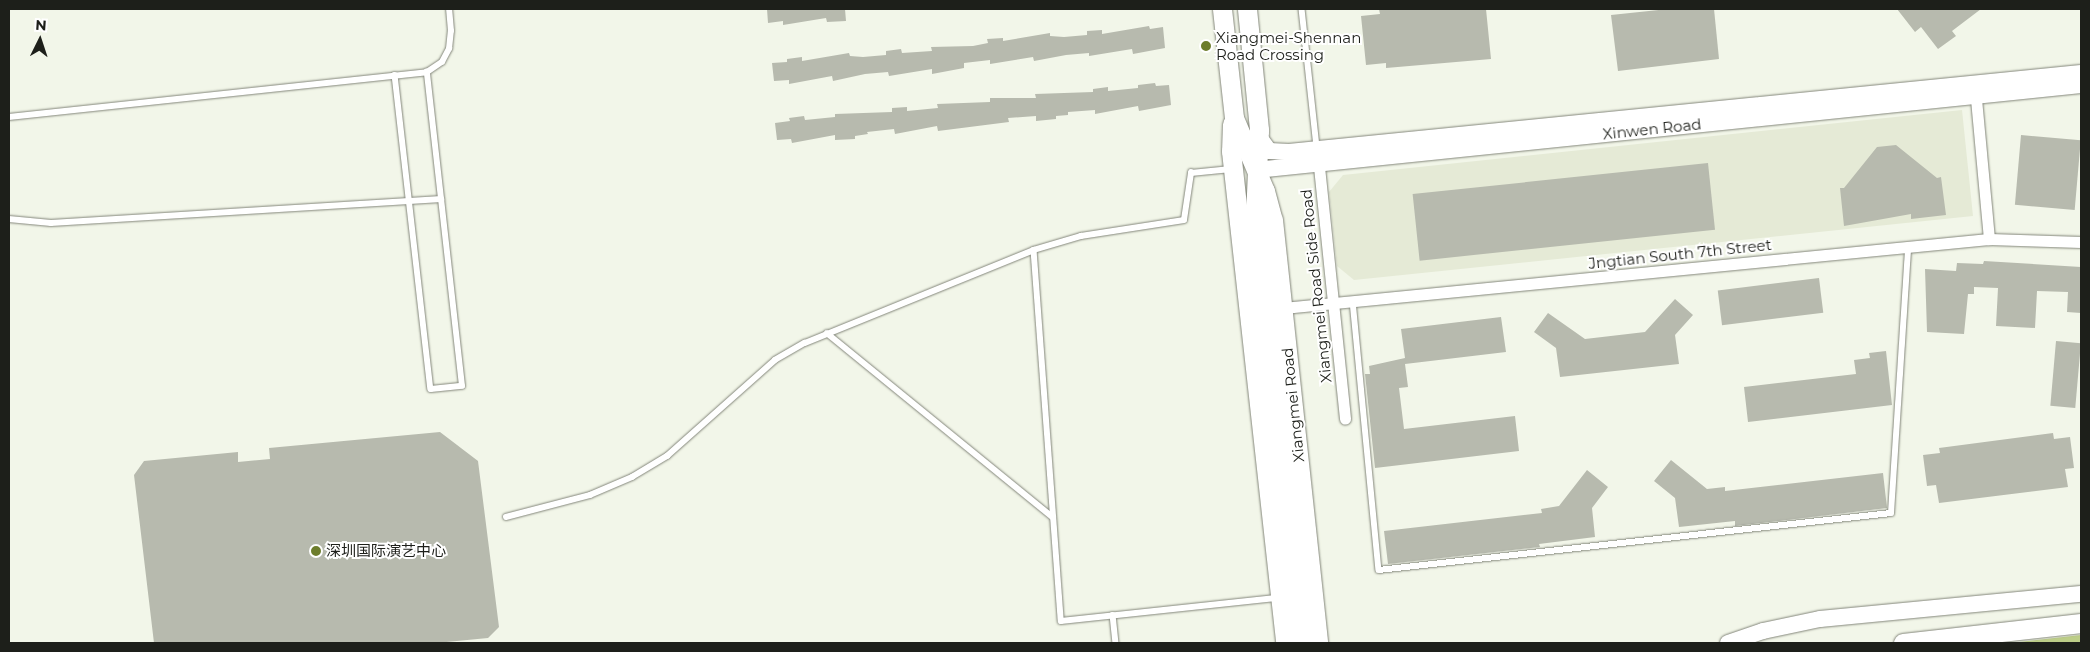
<!DOCTYPE html>
<meta charset="utf-8">
<style>
body{margin:0}
#map{position:relative;width:2090px;height:652px;overflow:hidden;background:#f2f6e9;font-family:Montserrat,"Noto Sans SC",sans-serif}
div>[style]{position:absolute}
.built>*{inset:0;background:#e5ead6}
.green>*{inset:0;background:#bdce88}
.building>*{inset:0;background:#b7baae;transform-origin:0 0}
.roads{filter:drop-shadow(0 0 1px #83867a) drop-shadow(0 0 1px #83867a)}
.lane>*{height:5.5px;margin:-2.75px;padding:0 2.75px;transform-origin:2.75px;border-radius:2.75px;background:#fff}
.street>*{height:11px;margin:-5.5px;padding:0 5.5px;transform-origin:5.5px;border-radius:5.5px;background:#fff}
.secondary>*{height:16px;margin:-8px;padding:0 8px;transform-origin:8px;border-radius:8px;background:#fff}
.primary>*{height:19px;margin:-9.5px;padding:0 9.5px;transform-origin:9.5px;border-radius:9.5px;background:#fff}
.dots>*{width:14px;height:14px;translate:-50% -50%;box-sizing:border-box;border:2px solid #fff;border-radius:50%}
span{translate:-50% -50%;white-space:nowrap;text-align:center;line-height:1.15;-webkit-text-stroke:4px #fff;paint-order:stroke}
.poi-label{font-size:15px;color:#1d1f1a}
.left{translate:0 -50%;text-align:left}
.street-label{font-size:15px;color:#1d1f1a}
.frame{position:absolute;inset:0;border:10px solid #1d1f1a;pointer-events:none}
.north{position:absolute;left:15px;top:15px;width:50px;height:50px;-webkit-text-stroke:4px #fff;paint-order:stroke;rotate:4deg;font-size:14px;font-weight:700;line-height:20px;text-align:center;color:#1d1f1a}
.north::after{content:'';display:block;margin:auto;width:18px;height:22px;background:#1d1f1a;clip-path:polygon(50% 0,100% 100%,50% 72%,0 100%)}
</style>
<div id="map">
<div class="built">
<div style="clip-path:polygon(1962px 110px,1973px 216px,1354px 280px,1337px 266px,1329px 192px,1343px 175px)"></div>
</div>
<div class="green">
<div style="clip-path:polygon(2081px 635px,2081px 643px,2011px 643px)"></div>
</div>
<div class="building">
<div style="clip-path:polygon(767px 9px,845px 9px,846px 21px,827px 22px,826px 18px,783px 25px,783px 21px,768px 23px)"></div>
<div style="clip-path:polygon(1379px 9px,1486px 9px,1491px 59px,1386px 68px,1386px 63px,1366px 65px,1361px 16px,1380px 14px)"></div>
<div style="clip-path:polygon(1668px 9px,1714px 9px,1719px 59px,1618px 71px,1611px 15px)"></div>
<div style="clip-path:polygon(1897px 9px,1981px 9px,1952px 31px,1956px 36px,1938px 49px,1921px 27px,1915px 32px)"></div>
<div style="clip-path:polygon(1149px 26px,1150px 29px,1163px 27px,1165px 48px,1133px 54px,1132px 49px,1089px 56px,1089px 53px,1066px 55px,1034px 61px,1033px 57px,990px 64px,990px 60px,964px 63px,964px 68px,932px 74px,932px 69px,889px 76px,888px 72px,865px 74px,833px 81px,832px 76px,789px 84px,789px 80px,774px 81px,772px 63px,787px 62px,787px 59px,802px 57px,802px 61px,849px 53px,850px 56px,863px 57px,886px 55px,886px 51px,901px 49px,902px 53px,932px 51px,931px 47px,973px 46px,988px 43px,987px 39px,1003px 38px,1003px 41px,1050px 33px,1050px 36px,1064px 37px,1087px 35px,1087px 31px,1102px 30px,1102px 34px)"></div>
<div style="clip-path:polygon(1155px 83px,1156px 86px,1169px 85px,1171px 105px,1139px 111px,1138px 106px,1095px 114px,1095px 110px,1068px 112px,1068px 115px,1056px 116px,1056px 119px,1036px 121px,1036px 116px,1008px 118px,1009px 122px,938px 131px,937px 126px,895px 134px,894px 129px,867px 132px,868px 134px,855px 136px,855px 139px,835px 140px,835px 135px,792px 143px,791px 139px,777px 140px,775px 123px,790px 121px,789px 118px,804px 116px,805px 120px,835px 117px,835px 114px,892px 112px,892px 108px,907px 107px,907px 111px,938px 108px,937px 104px,990px 102px,990px 98px,1036px 98px,1035px 94px,1093px 92px,1093px 89px,1108px 87px,1108px 91px,1138px 88px,1138px 85px)"></div>
<div style="left:2021px;top:135px;width:60px;height:70px;rotate:5deg"></div>
<div style="clip-path:polygon(1896px 145px,1937px 178px,1941px 177px,1946px 215px,1911px 219px,1911px 214px,1844px 226px,1840px 188px,1844px 188px,1877px 147px)"></div>
<div style="left:1708px;top:163px;width:67px;height:297px;rotate:84deg"></div>
<div style="clip-path:polygon(1984px 261px,2081px 267px,2081px 313px,2067px 312px,2068px 292px,2037px 291px,2035px 328px,1996px 326px,1998px 288px,1974px 287px,1974px 294px,1968px 294px,1964px 334px,1927px 332px,1925px 269px,1956px 271px,1957px 263px,1983px 264px)"></div>
<div style="left:1819px;top:278px;width:35px;height:102px;rotate:83deg"></div>
<div style="clip-path:polygon(1675px 299px,1693px 315px,1675px 335px,1679px 364px,1560px 377px,1556px 348px,1534px 332px,1548px 313px,1585px 339px,1645px 332px)"></div>
<div style="clip-path:polygon(1501px 317px,1506px 352px,1405px 364px,1408px 387px,1399px 388px,1404px 429px,1515px 416px,1519px 451px,1375px 468px,1365px 374px,1370px 374px,1369px 366px,1405px 358px,1401px 329px)"></div>
<div style="left:2056px;top:341px;width:25px;height:65px;rotate:5deg"></div>
<div style="clip-path:polygon(1886px 351px,1892px 405px,1748px 422px,1744px 387px,1856px 374px,1854px 360px,1870px 358px,1869px 353px)"></div>
<div style="clip-path:polygon(440px 432px,478px 461px,499px 627px,488px 638px,436px 643px,154px 643px,134px 475px,144px 461px,238px 452px,238px 462px,270px 459px,269px 448px)"></div>
<div style="clip-path:polygon(2053px 433px,2054px 439px,2070px 437px,2074px 468px,2065px 469px,2068px 487px,1939px 503px,1936px 485px,1927px 486px,1923px 455px,1940px 453px,1939px 448px)"></div>
<div style="clip-path:polygon(1671px 460px,1707px 489px,1725px 487px,1725px 491px,1883px 473px,1887px 508px,1735px 526px,1735px 521px,1679px 527px,1675px 498px,1654px 481px)"></div>
<div style="clip-path:polygon(1587px 470px,1608px 487px,1592px 508px,1595px 537px,1539px 544px,1540px 547px,1388px 564px,1384px 531px,1542px 513px,1541px 509px,1559px 506px)"></div>
</div>
<div class="roads">
<div class="lane">
<div style="left:1302px;top:9px;width:140px;rotate:83.8deg"></div>
<div style="left:395px;top:75px;width:316px;rotate:83.5deg"></div>
<div style="left:431px;top:389px;width:31px;rotate:-6deg"></div>
<div style="left:462px;top:386px;width:316px;rotate:-96.4deg"></div>
<div style="left:9px;top:117px;width:420px;rotate:-6.1deg"></div>
<div style="left:427px;top:72px;width:18px;rotate:-34deg"></div>
<div style="left:442px;top:62px;width:15px;rotate:-62deg"></div>
<div style="left:449px;top:49px;width:18px;rotate:-84deg"></div>
<div style="left:451px;top:31px;width:22px;rotate:-95deg"></div>
<div style="left:9px;top:219px;width:42px;rotate:5.4deg"></div>
<div style="left:51px;top:223px;width:391px;rotate:-3.5deg"></div>
<div style="left:1034px;top:250px;width:372px;rotate:85.8deg"></div>
<div style="left:1061px;top:621px;width:218px;rotate:-6.1deg"></div>
<div style="left:1353px;top:301px;width:270px;rotate:84.5deg"></div>
<div style="left:1379px;top:570px;width:515px;rotate:-6.35deg"></div>
<div style="left:1891px;top:513px;width:267px;rotate:-86.3deg"></div>
<div style="left:827px;top:333px;width:291px;rotate:39.2deg"></div>
<div style="left:506px;top:517px;width:87px;rotate:-14.7deg"></div>
<div style="left:590px;top:495px;width:46px;rotate:-23.2deg"></div>
<div style="left:632px;top:477px;width:41px;rotate:-31deg"></div>
<div style="left:667px;top:456px;width:144px;rotate:-41.6deg"></div>
<div style="left:775px;top:360px;width:34px;rotate:-30deg"></div>
<div style="left:805px;top:343px;width:247px;rotate:-22.1deg"></div>
<div style="left:1034px;top:250px;width:49px;rotate:-16.6deg"></div>
<div style="left:1081px;top:236px;width:104px;rotate:-8.8deg"></div>
<div style="left:1184px;top:220px;width:48px;rotate:-81.5deg"></div>
<div style="left:1191px;top:173px;width:40px;rotate:-5.7deg"></div>
<div style="left:1113px;top:615px;width:28px;rotate:84deg"></div>
</div>
<div class="street">
<div style="left:1975px;top:88px;width:152px;rotate:84.7deg"></div>
<div style="left:1318px;top:157px;width:263px;rotate:84.1deg"></div>
<div style="left:1283px;top:308px;width:709px;rotate:-5.58deg"></div>
<div style="left:1989px;top:239px;width:92px;rotate:1.9deg"></div>
</div>
<div class="secondary">
<div style="left:1259px;top:137px;width:17px;rotate:54deg"></div>
<div style="left:1269px;top:151px;width:20px;rotate:3deg"></div>
<div style="left:1289px;top:152px;width:796px;rotate:-5.7deg"></div>
<div style="left:1256px;top:170px;width:829px;rotate:-5.88deg"></div>
<div style="left:1728px;top:643px;width:37px;rotate:-19deg"></div>
<div style="left:1763px;top:631px;width:58px;rotate:-11.9deg"></div>
<div style="left:1820px;top:619px;width:262px;rotate:-5.5deg"></div>
</div>
<div class="primary">
<div style="left:1222px;top:9px;width:110px;rotate:83.7deg"></div>
<div style="left:1234px;top:118px;width:79px;rotate:67deg"></div>
<div style="left:1265px;top:191px;width:30px;rotate:75deg"></div>
<div style="left:1273px;top:220px;width:425px;rotate:83.9deg"></div>
<div style="left:1247px;top:9px;width:122px;rotate:84.3deg"></div>
<div style="left:1259px;top:130px;width:84px;rotate:92.7deg"></div>
<div style="left:1255px;top:214px;width:431px;rotate:84deg"></div>
<div style="left:1232px;top:124px;width:27px;rotate:92deg"></div>
<div style="left:1231px;top:151px;width:495px;rotate:83.7deg"></div>
<div style="left:1903px;top:643px;width:179px;rotate:-6.4deg"></div>
</div>
</div>
<div class="dots">
<div style="left:1206px;top:46px;background:#6d7d2c"></div>
<div style="left:316px;top:551px;background:#6d7d2c"></div>
</div>
<div class="poi-label">
<span class="left" style="left:1216px;top:46px">Xiangmei-Shennan<br>Road Crossing</span>
<span class="left" style="left:326px;top:551px">深圳国际演艺中心</span>
</div>
<div class="street-label">
<span style="left:1652px;top:129px;rotate:-6deg">Xinwen Road</span>
<span style="left:1680px;top:254px;rotate:-6deg">Jngtian South 7th Street</span>
<span style="left:1316px;top:286px;rotate:-96deg">Xiangmei Road Side Road</span>
<span style="left:1293px;top:405px;rotate:-96deg">Xiangmei Road</span>
</div>
<div class="frame"></div>
<div class="north">N</div>
</div>
